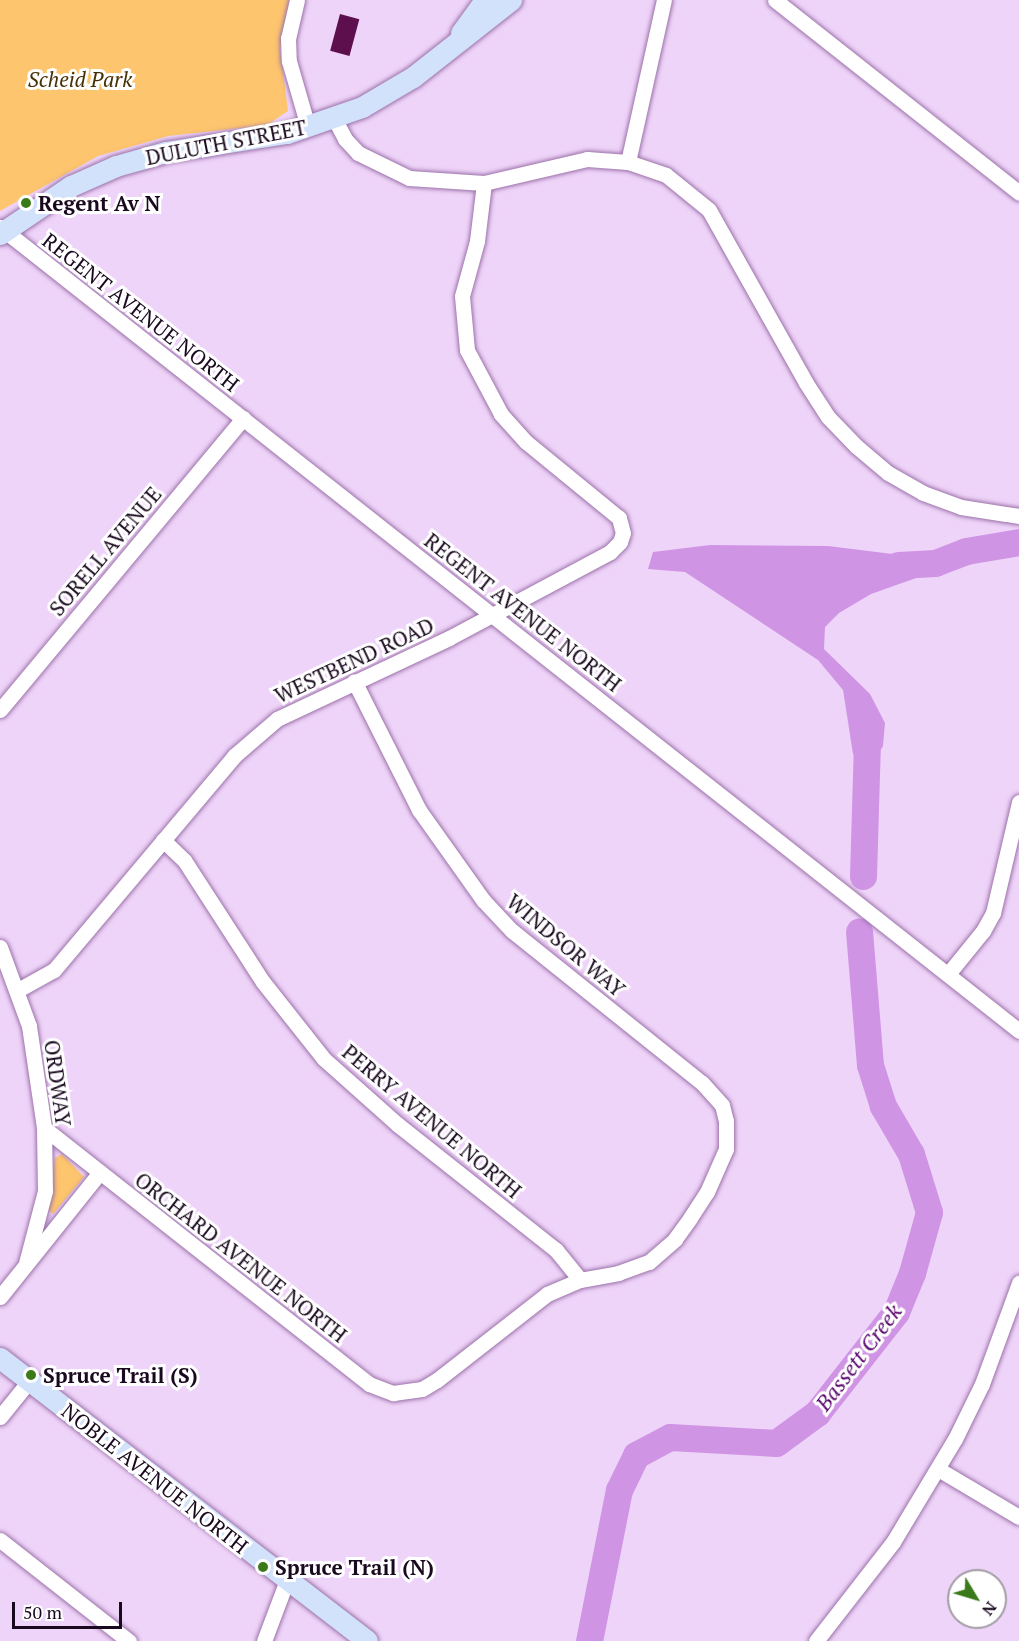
<!DOCTYPE html>
<style>
body{margin:0}
#map{position:relative;width:1019px;height:1641px;overflow:hidden;background:#efd4f9;font-family:"PT Serif",serif}
div>[style]{position:absolute}
.green>*{inset:0;background:#fdc56d}
.water>*{inset:0;background:#d094e5}
.river>*{height:27px;margin:-13.5px;padding:0 13.5px;transform-origin:13.5px;border-radius:13.5px;background:#d094e5}
.building>*{inset:0;background:#5c0e4d;transform-origin:0 0}
.roads{filter:drop-shadow(0 0 2px #9c72aa) drop-shadow(0 0 2px #9c72aa)}
.street>*{height:15px;margin:-7.5px;padding:0 7.5px;transform-origin:7.5px;border-radius:7.5px;background:#fff}
.secondary>*{height:21px;margin:-10.5px;padding:0 10.5px;transform-origin:10.5px;border-radius:10.5px;background:#d1e2fa}
.dots>*{width:16px;height:16px;translate:-50% -50%;box-sizing:border-box;border:3px solid #fff;border-radius:50%}
span{translate:-50% -50%;white-space:nowrap;text-align:center;line-height:1.15;-webkit-text-stroke:6px #fff;paint-order:stroke}
.park-label{font-size:21px;color:#463005;font-style:italic}
.street-label{font-size:21px;color:#19091e}
.poi-label{font-size:21px;color:#19091e;font-weight:700}
.left{translate:0 -50%;text-align:left}
.water-label{font-size:22px;color:#58076d;font-style:italic}
.north{position:absolute;left:947px;top:1569px;width:60px;height:60px;box-sizing:border-box;background:#fff;border:2px solid #a39da5;border-radius:50%;rotate:128deg;font-size:16px;font-weight:700;line-height:24px;text-align:center;color:#19091e}
.north::after{content:'';display:block;margin:auto;width:21px;height:27px;background:#3a7a19;clip-path:polygon(50% 0,100% 100%,50% 72%,0 100%)}
.scale{position:absolute;left:12px;top:1602px;width:110px;height:27px;box-sizing:border-box;border:3px solid #19091e;border-top:0;padding-left:8px;font-size:18px;line-height:21px;white-space:nowrap;color:#19091e;-webkit-text-stroke:4px #fff;paint-order:stroke}
</style>
<div id="map">
<div class="green">
<div style="clip-path:polygon(0 0,289px 0,280px 49px,288px 111px,267px 125px,168px 136px,98px 156px,0 211px)"></div>
<div style="clip-path:polygon(62px 1154px,84px 1177px,53px 1214px,49px 1210px,55px 1158px)"></div>
</div>
<div class="water">
<div style="clip-path:polygon(710px 545px,828px 546px,933px 559px,936px 571px,871px 594px,839px 613px,825px 627px,824px 649px,870px 694px,885px 723px,883px 746px,871px 766px,853px 754px,843px 690px,818px 660px,685px 572px,648px 569px,653px 552px)"></div>
</div>
<div class="river">
<div style="left:898px;top:565px;width:37px;rotate:-3deg"></div>
<div style="left:935px;top:563px;width:33px;rotate:-21deg"></div>
<div style="left:966px;top:551px;width:54px;rotate:-9.6deg"></div>
<div style="left:863px;top:876px;width:132px;rotate:-88.3deg"></div>
<div style="left:867px;top:744px;width:16px;rotate:-104deg"></div>
<div style="left:589px;top:1641px;width:154px;rotate:-78.8deg"></div>
<div style="left:619px;top:1490px;width:39px;rotate:-64deg"></div>
<div style="left:636px;top:1455px;width:38px;rotate:-28deg"></div>
<div style="left:670px;top:1437px;width:106px;rotate:3.2deg"></div>
<div style="left:776px;top:1443px;width:51px;rotate:-36.2deg"></div>
<div style="left:817px;top:1413px;width:128px;rotate:-52deg"></div>
<div style="left:896px;top:1312px;width:42px;rotate:-67.7deg"></div>
<div style="left:912px;top:1273px;width:63px;rotate:-74.4deg"></div>
<div style="left:929px;top:1212px;width:61px;rotate:-107.2deg"></div>
<div style="left:911px;top:1154px;width:56px;rotate:-120.3deg"></div>
<div style="left:883px;top:1106px;width:43px;rotate:-107.6deg"></div>
<div style="left:870px;top:1065px;width:134px;rotate:-94.7deg"></div>
</div>
<div class="building">
<div style="left:340px;top:14px;width:20px;height:38px;rotate:15deg"></div>
</div>
<div class="roads">
<div class="street">
<div style="left:297px;top:0;width:39px;rotate:103deg"></div>
<div style="left:288px;top:38px;width:23px;rotate:88deg"></div>
<div style="left:289px;top:61px;width:69px;rotate:73.9deg"></div>
<div style="left:775px;top:0;width:311px;rotate:38.3deg"></div>
<div style="left:334px;top:118px;width:24px;rotate:62deg"></div>
<div style="left:345px;top:139px;width:19px;rotate:47deg"></div>
<div style="left:358px;top:153px;width:57px;rotate:26.1deg"></div>
<div style="left:409px;top:178px;width:75px;rotate:3.8deg"></div>
<div style="left:484px;top:183px;width:106px;rotate:-13.1deg"></div>
<div style="left:587px;top:159px;width:41px;rotate:4.2deg"></div>
<div style="left:628px;top:162px;width:40px;rotate:18.9deg"></div>
<div style="left:666px;top:175px;width:55px;rotate:39.1deg"></div>
<div style="left:709px;top:210px;width:198px;rotate:60.7deg"></div>
<div style="left:806px;top:383px;width:40px;rotate:57.1deg"></div>
<div style="left:828px;top:417px;width:40px;rotate:46deg"></div>
<div style="left:856px;top:446px;width:42px;rotate:40.2deg"></div>
<div style="left:888px;top:473px;width:40px;rotate:29.7deg"></div>
<div style="left:923px;top:493px;width:40px;rotate:20.2deg"></div>
<div style="left:961px;top:507px;width:59px;rotate:8.8deg"></div>
<div style="left:628px;top:162px;width:166px;rotate:-77.5deg"></div>
<div style="left:0;top:227px;width:1298px;rotate:38.27deg"></div>
<div style="left:0;top:710px;width:380px;rotate:-50.2deg"></div>
<div style="left:163px;top:840px;width:29px;rotate:44deg"></div>
<div style="left:184px;top:860px;width:145px;rotate:57.1deg"></div>
<div style="left:263px;top:982px;width:98px;rotate:51.6deg"></div>
<div style="left:324px;top:1059px;width:98px;rotate:41.7deg"></div>
<div style="left:397px;top:1124px;width:203px;rotate:38.4deg"></div>
<div style="left:556px;top:1250px;width:38px;rotate:51deg"></div>
<div style="left:0;top:947px;width:84px;rotate:69.8deg"></div>
<div style="left:29px;top:1026px;width:103px;rotate:81.6deg"></div>
<div style="left:44px;top:1128px;width:63px;rotate:89.1deg"></div>
<div style="left:45px;top:1191px;width:74px;rotate:104.8deg"></div>
<div style="left:948px;top:974px;width:55px;rotate:-50.9deg"></div>
<div style="left:983px;top:931px;width:21px;rotate:-61deg"></div>
<div style="left:993px;top:913px;width:114px;rotate:-76.8deg"></div>
<div style="left:18px;top:990px;width:41px;rotate:-29.1deg"></div>
<div style="left:54px;top:970px;width:280px;rotate:-49.9deg"></div>
<div style="left:234px;top:756px;width:57px;rotate:-40.7deg"></div>
<div style="left:277px;top:719px;width:190px;rotate:-25.2deg"></div>
<div style="left:449px;top:638px;width:183px;rotate:-28.1deg"></div>
<div style="left:610px;top:552px;width:14px;rotate:-45deg"></div>
<div style="left:620px;top:542px;width:9px;rotate:-72deg"></div>
<div style="left:623px;top:533px;width:16px;rotate:-105deg"></div>
<div style="left:619px;top:518px;width:120px;rotate:-140.7deg"></div>
<div style="left:526px;top:442px;width:38px;rotate:-132deg"></div>
<div style="left:501px;top:414px;width:72px;rotate:-118deg"></div>
<div style="left:467px;top:350px;width:54px;rotate:-95.3deg"></div>
<div style="left:462px;top:296px;width:57px;rotate:-74.7deg"></div>
<div style="left:477px;top:241px;width:58px;rotate:-83.1deg"></div>
<div style="left:44px;top:1128px;width:414px;rotate:38.2deg"></div>
<div style="left:369px;top:1384px;width:26px;rotate:21deg"></div>
<div style="left:393px;top:1393px;width:29px;rotate:-8deg"></div>
<div style="left:422px;top:1389px;width:17px;rotate:-31deg"></div>
<div style="left:437px;top:1380px;width:140px;rotate:-38deg"></div>
<div style="left:547px;top:1294px;width:36px;rotate:-23deg"></div>
<div style="left:580px;top:1280px;width:39px;rotate:-10deg"></div>
<div style="left:618px;top:1273px;width:33px;rotate:-20deg"></div>
<div style="left:649px;top:1262px;width:35px;rotate:-41deg"></div>
<div style="left:675px;top:1239px;width:26px;rotate:-54deg"></div>
<div style="left:690px;top:1218px;width:31px;rotate:-57deg"></div>
<div style="left:707px;top:1192px;width:47px;rotate:-66.2deg"></div>
<div style="left:726px;top:1149px;width:28px;rotate:-90deg"></div>
<div style="left:726px;top:1121px;width:16px;rotate:-104deg"></div>
<div style="left:722px;top:1105px;width:30px;rotate:-132deg"></div>
<div style="left:702px;top:1083px;width:243px;rotate:-141.3deg"></div>
<div style="left:512px;top:931px;width:42px;rotate:-133.1deg"></div>
<div style="left:483px;top:900px;width:110px;rotate:-125.4deg"></div>
<div style="left:419px;top:810px;width:144px;rotate:-116.7deg"></div>
<div style="left:0;top:1297px;width:160px;rotate:-51.3deg"></div>
<div style="left:0;top:1417px;width:46px;rotate:-51.1deg"></div>
<div style="left:938px;top:1469px;width:94px;rotate:30.7deg"></div>
<div style="left:0;top:1540px;width:164px;rotate:38.1deg"></div>
<div style="left:264px;top:1641px;width:65px;rotate:-69.3deg"></div>
<div style="left:816px;top:1641px;width:125px;rotate:-52.1deg"></div>
<div style="left:893px;top:1542px;width:120px;rotate:-59deg"></div>
<div style="left:955px;top:1439px;width:61px;rotate:-63.9deg"></div>
<div style="left:982px;top:1384px;width:108px;rotate:-69.9deg"></div>
</div>
<div class="secondary">
<div style="left:461px;top:33px;width:41px;rotate:-54deg"></div>
<div style="left:0;top:234px;width:86px;rotate:-34.1deg"></div>
<div style="left:71px;top:186px;width:49px;rotate:-24deg"></div>
<div style="left:116px;top:166px;width:51px;rotate:-15.9deg"></div>
<div style="left:165px;top:152px;width:123px;rotate:-8.9deg"></div>
<div style="left:287px;top:133px;width:79px;rotate:-19.1deg"></div>
<div style="left:362px;top:107px;width:59px;rotate:-30.5deg"></div>
<div style="left:413px;top:77px;width:125px;rotate:-38.2deg"></div>
<div style="left:0;top:1358px;width:463px;rotate:37.6deg"></div>
</div>
</div>
<div class="dots">
<div style="left:26px;top:203px;background:#3a7a19"></div>
<div style="left:31px;top:1375px;background:#3a7a19"></div>
<div style="left:263px;top:1567px;background:#3a7a19"></div>
</div>
<div class="park-label">
<span style="left:80px;top:79px">Scheid Park</span>
</div>
<div class="street-label">
<span style="left:226px;top:142px;rotate:-11deg">DULUTH STREET</span>
<span style="left:141px;top:312px;rotate:38deg">REGENT AVENUE NORTH</span>
<span style="left:105px;top:551px;rotate:-50deg">SORELL AVENUE</span>
<span style="left:523px;top:612px;rotate:38deg">REGENT AVENUE NORTH</span>
<span style="left:354px;top:660px;rotate:-25deg">WESTBEND ROAD</span>
<span style="left:566px;top:945px;rotate:40deg">WINDSOR WAY</span>
<span style="left:58px;top:1083px;rotate:82deg">ORDWAY</span>
<span style="left:432px;top:1121px;rotate:40deg">PERRY AVENUE NORTH</span>
<span style="left:241px;top:1257px;rotate:38deg">ORCHARD AVENUE NORTH</span>
<span style="left:155px;top:1478px;rotate:38deg">NOBLE AVENUE NORTH</span>
</div>
<div class="poi-label">
<span class="left" style="left:38px;top:203px">Regent Av N</span>
<span class="left" style="left:43px;top:1375px">Spruce Trail (S)</span>
<span class="left" style="left:275px;top:1567px">Spruce Trail (N)</span>
</div>
<div class="water-label">
<span style="left:858px;top:1357px;rotate:-53deg">Bassett Creek</span>
</div>
<div class="north">N</div>
<div class="scale">50 m</div>
</div>
